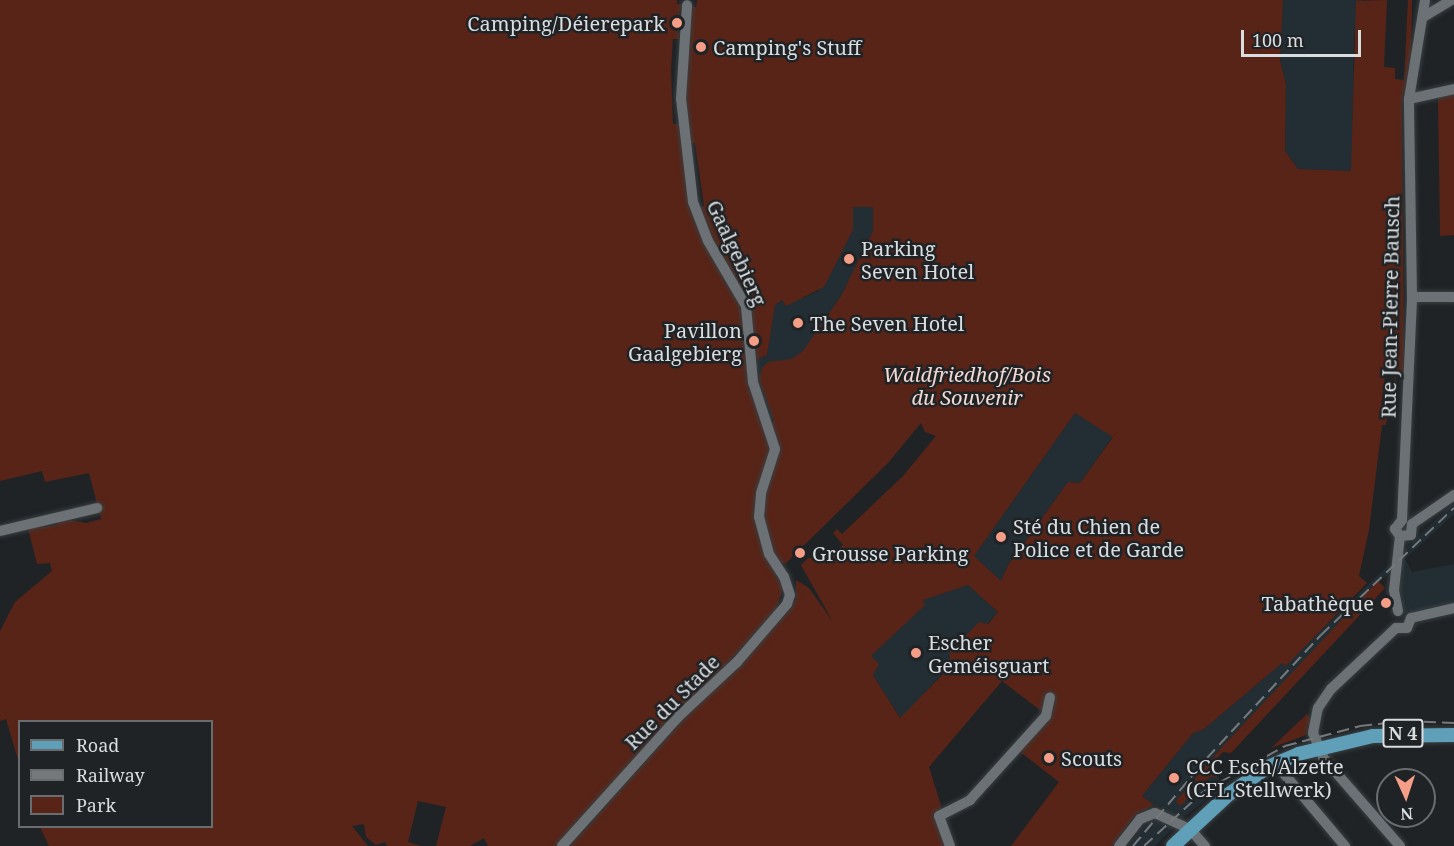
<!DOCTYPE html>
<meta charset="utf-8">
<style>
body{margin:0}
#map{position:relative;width:1454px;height:846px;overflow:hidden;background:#1f2326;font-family:"Noto Serif",serif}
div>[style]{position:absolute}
.built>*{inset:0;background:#222e33}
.green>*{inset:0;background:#582417}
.roads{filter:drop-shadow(0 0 2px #3a3f41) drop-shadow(0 0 2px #3a3f41)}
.minor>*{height:10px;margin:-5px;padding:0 5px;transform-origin:5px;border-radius:5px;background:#6b7174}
.major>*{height:14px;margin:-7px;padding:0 7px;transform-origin:7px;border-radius:7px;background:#5f9fb8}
.rail>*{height:2px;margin-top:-1px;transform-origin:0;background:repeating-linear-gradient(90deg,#76797c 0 12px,transparent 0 18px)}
.dots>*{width:16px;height:16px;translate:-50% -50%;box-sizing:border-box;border:3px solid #1f2326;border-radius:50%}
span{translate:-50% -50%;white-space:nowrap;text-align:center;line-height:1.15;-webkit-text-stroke:5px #1f2326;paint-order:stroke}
.shield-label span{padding:2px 4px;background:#1f2326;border:2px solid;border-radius:4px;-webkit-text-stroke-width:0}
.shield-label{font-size:18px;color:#dadddf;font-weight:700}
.poi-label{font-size:20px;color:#dadddf}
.right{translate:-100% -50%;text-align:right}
.left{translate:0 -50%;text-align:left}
.street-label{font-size:20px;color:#dadddf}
.park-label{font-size:20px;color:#f2d8d1;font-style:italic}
.legend{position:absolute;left:18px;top:720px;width:195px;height:108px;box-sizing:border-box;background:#1f2326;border:2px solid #6a6d70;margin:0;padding:8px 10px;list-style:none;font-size:18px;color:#dadddf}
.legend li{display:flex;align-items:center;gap:12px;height:30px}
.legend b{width:30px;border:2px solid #6a6d70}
.north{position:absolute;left:1376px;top:768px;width:60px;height:60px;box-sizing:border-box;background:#1f2326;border:2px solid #6a6d70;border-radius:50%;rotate:177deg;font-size:16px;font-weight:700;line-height:24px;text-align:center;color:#dadddf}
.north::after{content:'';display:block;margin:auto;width:21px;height:27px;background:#f49e88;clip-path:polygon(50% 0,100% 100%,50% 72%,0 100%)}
.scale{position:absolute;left:1241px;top:30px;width:120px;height:27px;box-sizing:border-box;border:3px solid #dadddf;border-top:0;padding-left:8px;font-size:18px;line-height:21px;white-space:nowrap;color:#dadddf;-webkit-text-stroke:4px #1f2326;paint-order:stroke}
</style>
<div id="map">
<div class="built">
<div style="clip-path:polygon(1283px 0,1362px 0,1354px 36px,1352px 171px,1298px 169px,1285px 151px,1286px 84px,1280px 60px)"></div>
<div style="clip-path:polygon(853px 207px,874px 207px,874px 231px,841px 296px,804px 351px,770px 426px,752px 362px,767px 355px,775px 305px,783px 300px,786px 305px,819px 291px)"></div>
<div style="clip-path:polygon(1075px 413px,1113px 436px,1080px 483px,1068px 482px,1008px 565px,1001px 581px,974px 556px)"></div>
<div style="clip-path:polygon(1454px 502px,1454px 514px,1405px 559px,1412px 572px,1454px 564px,1454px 608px,1410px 615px,1400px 610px,1395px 570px,1378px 582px,1176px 801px,1181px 805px,1210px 777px,1218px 777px,1224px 786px,1185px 816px,1155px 846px,1127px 846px,1163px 806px,1154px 805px,1142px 796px,1193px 733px,1204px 729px,1282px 663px,1285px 665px)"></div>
<div style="clip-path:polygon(968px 585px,998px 612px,901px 719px,873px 675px,871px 656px,924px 605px,923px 600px)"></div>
</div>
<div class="green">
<div style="clip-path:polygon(evenodd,0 0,677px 0,677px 4px,696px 7px,697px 0,1283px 0,1280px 60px,1286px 84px,1285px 151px,1298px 169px,1351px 171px,1356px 1px,1387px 0,1384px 67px,1395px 68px,1395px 79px,1404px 80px,1408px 0,1412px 0,1411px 54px,1402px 104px,1404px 376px,1396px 376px,1395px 410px,1391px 409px,1398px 353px,1388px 351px,1381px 408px,1388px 409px,1386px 425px,1382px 425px,1369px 530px,1359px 576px,1367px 583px,1286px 666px,1282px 663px,1204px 729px,1193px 733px,1142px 796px,1154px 805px,1136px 814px,1112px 846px,1011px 846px,1059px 782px,1019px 751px,1048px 716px,1002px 681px,929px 767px,942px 809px,937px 811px,945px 846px,570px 846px,688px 714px,791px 609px,796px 599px,796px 580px,809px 588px,833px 622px,801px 565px,808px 558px,827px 558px,843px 545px,833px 533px,837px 529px,842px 534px,903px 476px,936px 436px,925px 432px,921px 423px,888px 463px,785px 564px,767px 556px,783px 589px,775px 612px,557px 846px,488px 846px,484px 838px,470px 846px,436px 846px,446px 807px,418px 801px,408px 842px,421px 846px,387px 846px,385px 842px,376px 845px,366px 837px,364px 824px,352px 826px,368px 846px,49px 846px,40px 827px,212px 826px,212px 722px,20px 722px,19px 763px,6px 719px,0 721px,0 631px,15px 602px,52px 571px,50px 563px,37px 564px,28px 528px,57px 525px,57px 520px,64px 519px,86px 523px,101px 519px,89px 473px,45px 482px,42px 471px,0 481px,0 0,680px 9px,686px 10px,683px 123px,673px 124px,671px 69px,673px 39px,680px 39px,677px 27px,680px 9px,0 0,695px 143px,704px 206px,695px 208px,686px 145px,695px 143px,0 0,853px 207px,873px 207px,873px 231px,841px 296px,803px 351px,792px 359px,768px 362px,762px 368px,759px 380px,774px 420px,770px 425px,752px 362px,767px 355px,775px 305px,782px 300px,786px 306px,824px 287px,853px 230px,853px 207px,0 0,1075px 413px,1113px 437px,1080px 483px,1068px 482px,1008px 565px,1001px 581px,974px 556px,1075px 413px,0 0,968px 585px,998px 612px,988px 624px,979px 622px,950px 652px,949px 668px,900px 718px,873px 675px,879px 664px,871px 656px,925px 605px,923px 600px,968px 585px)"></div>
<div style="clip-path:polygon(1454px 93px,1454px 235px,1440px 236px,1438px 99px)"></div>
<div style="clip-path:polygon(1378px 581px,1385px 588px,1231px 753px,1223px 752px,1210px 766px,1218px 777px,1210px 777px,1180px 806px,1176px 801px,1223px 746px)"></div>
<div style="clip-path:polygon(1307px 714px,1311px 719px,1306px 735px,1271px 748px)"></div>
</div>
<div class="roads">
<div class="minor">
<div style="left:1425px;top:16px;width:31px;rotate:-31deg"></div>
<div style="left:1409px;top:99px;width:46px;rotate:-12.5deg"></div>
<div style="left:1412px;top:297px;width:42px"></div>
<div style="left:1412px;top:524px;width:51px;rotate:-34.6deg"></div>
<div style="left:0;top:531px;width:100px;rotate:-13.3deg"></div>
<div style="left:1400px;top:536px;width:11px;rotate:-5deg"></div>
<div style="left:1411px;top:535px;width:11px;rotate:-85deg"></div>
<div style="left:1398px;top:611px;width:21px;rotate:-101deg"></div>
<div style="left:1394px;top:590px;width:54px;rotate:-83.7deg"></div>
<div style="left:1400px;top:536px;width:9px;rotate:-126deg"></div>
<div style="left:1395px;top:529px;width:11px;rotate:-52deg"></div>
<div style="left:1402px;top:520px;width:223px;rotate:-87.4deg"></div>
<div style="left:1412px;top:297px;width:198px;rotate:-90.9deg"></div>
<div style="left:1409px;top:99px;width:100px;rotate:-80.8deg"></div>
<div style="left:1411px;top:618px;width:44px;rotate:-13.1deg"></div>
<div style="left:1275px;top:763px;width:109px;rotate:49.9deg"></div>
<div style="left:562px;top:846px;width:173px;rotate:-48deg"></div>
<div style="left:678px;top:717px;width:81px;rotate:-43deg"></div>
<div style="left:737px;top:662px;width:77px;rotate:-49.2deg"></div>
<div style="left:787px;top:604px;width:9px;rotate:-72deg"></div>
<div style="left:790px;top:595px;width:19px;rotate:-108deg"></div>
<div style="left:784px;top:577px;width:27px;rotate:-123deg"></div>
<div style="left:769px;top:554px;width:38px;rotate:-105deg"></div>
<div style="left:759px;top:517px;width:24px;rotate:-85deg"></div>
<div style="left:761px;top:493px;width:46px;rotate:-72.3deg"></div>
<div style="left:775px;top:449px;width:71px;rotate:-108.2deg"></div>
<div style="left:753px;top:382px;width:76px;rotate:-95.3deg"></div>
<div style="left:746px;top:306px;width:75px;rotate:-120.3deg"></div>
<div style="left:708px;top:241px;width:42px;rotate:-111deg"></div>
<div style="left:693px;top:202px;width:104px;rotate:-96.6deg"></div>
<div style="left:681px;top:99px;width:94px;rotate:-86.3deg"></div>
<div style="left:950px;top:846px;width:32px;rotate:-110deg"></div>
<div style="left:939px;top:816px;width:35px;rotate:-27deg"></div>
<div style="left:970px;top:800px;width:113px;rotate:-47.9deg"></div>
<div style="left:1046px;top:716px;width:19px;rotate:-78deg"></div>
<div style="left:1119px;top:846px;width:34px;rotate:-52deg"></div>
<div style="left:1140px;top:819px;width:16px;rotate:-22deg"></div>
<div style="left:1155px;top:813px;width:38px;rotate:25deg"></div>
<div style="left:1190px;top:829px;width:23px;rotate:49deg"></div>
<div style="left:1400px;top:846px;width:116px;rotate:-131.1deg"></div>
<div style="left:1324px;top:759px;width:28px;rotate:-113deg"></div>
<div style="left:1313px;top:733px;width:25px;rotate:-79deg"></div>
<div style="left:1318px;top:708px;width:23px;rotate:-56deg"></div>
<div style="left:1331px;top:689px;width:89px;rotate:-43.2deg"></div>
<div style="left:1396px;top:628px;width:11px"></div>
<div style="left:1407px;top:628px;width:11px;rotate:-68deg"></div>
</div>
<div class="major">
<div style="left:1173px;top:846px;width:76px;rotate:-42.9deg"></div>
<div style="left:1229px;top:794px;width:47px;rotate:-34.7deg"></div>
<div style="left:1268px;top:767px;width:33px;rotate:-23deg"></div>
<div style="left:1298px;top:754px;width:77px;rotate:-13.5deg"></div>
<div style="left:1373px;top:736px;width:81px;rotate:-0.7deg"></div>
</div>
</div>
<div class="rail">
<div style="left:1133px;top:846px;width:115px;rotate:-49.9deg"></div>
<div style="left:1207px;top:758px;width:168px;rotate:-47.2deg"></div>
<div style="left:1321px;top:635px;width:184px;rotate:-43.7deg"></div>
<div style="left:1144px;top:846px;width:81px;rotate:-42.5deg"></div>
<div style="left:1204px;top:791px;width:93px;rotate:-29.1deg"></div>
<div style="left:1285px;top:746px;width:78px;rotate:-14.9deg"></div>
<div style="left:1360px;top:726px;width:46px;rotate:-6.2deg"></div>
<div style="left:1406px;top:721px;width:48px;rotate:2.4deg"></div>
</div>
<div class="dots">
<div style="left:677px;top:23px;background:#f49e88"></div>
<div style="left:701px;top:47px;background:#f49e88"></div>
<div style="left:849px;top:259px;background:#f49e88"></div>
<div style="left:798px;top:323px;background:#f49e88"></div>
<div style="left:754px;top:341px;background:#f49e88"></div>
<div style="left:1001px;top:537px;background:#f49e88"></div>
<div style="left:800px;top:553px;background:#f49e88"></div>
<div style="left:1386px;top:603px;background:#f49e88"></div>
<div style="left:916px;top:653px;background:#f49e88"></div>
<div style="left:1049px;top:758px;background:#f49e88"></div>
<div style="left:1174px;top:778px;background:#f49e88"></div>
</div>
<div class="shield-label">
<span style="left:1403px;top:733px">N 4</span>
</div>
<div class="poi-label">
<span class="right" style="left:665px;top:23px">Camping/Déierepark</span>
<span class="left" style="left:713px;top:47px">Camping's Stuff</span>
<span class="left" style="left:861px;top:260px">Parking<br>Seven Hotel</span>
<span class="left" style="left:810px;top:323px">The Seven Hotel</span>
<span class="right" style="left:742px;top:342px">Pavillon<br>Gaalgebierg</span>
<span class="left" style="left:1013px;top:538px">Sté du Chien de<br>Police et de Garde</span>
<span class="left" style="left:812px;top:553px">Grousse Parking</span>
<span class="right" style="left:1374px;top:603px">Tabathèque</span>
<span class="left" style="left:928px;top:654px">Escher<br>Geméisguart</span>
<span class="left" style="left:1061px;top:758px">Scouts</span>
<span class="left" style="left:1186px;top:778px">CCC Esch/Alzette<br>(CFL Stellwerk)</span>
</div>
<div class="street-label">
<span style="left:737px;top:253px;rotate:65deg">Gaalgebierg</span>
<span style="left:1390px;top:307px;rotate:-89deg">Rue Jean-Pierre Bausch</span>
<span style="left:672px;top:702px;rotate:-45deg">Rue du Stade</span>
</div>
<div class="park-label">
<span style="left:967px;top:386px">Waldfriedhof/Bois<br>du Souvenir</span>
</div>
<ul class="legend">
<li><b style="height:8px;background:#5f9fb8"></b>Road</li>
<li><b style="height:8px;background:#76797c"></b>Railway</li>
<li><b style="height:16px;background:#582417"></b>Park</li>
</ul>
<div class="north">N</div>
<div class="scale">100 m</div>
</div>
